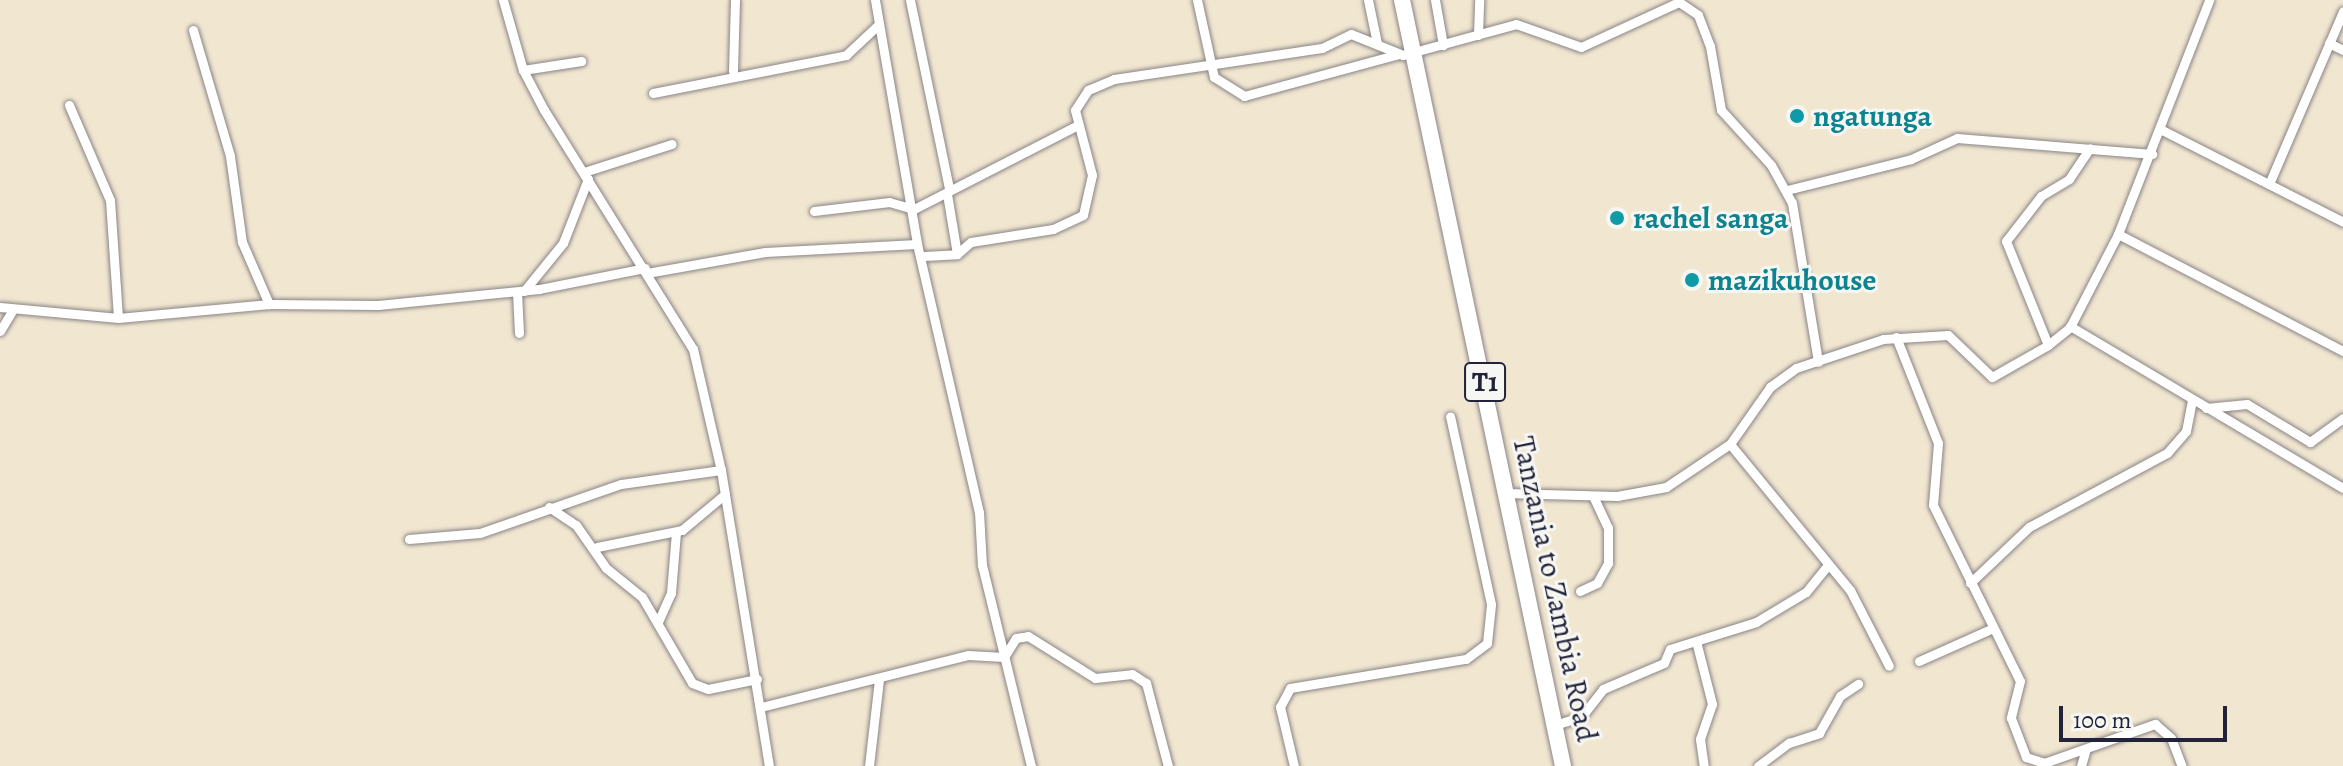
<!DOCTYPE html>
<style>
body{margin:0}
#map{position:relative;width:2343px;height:766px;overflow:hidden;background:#f1e7d1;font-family:Alegreya,serif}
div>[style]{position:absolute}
.roads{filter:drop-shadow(0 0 2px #8a8486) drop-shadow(0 0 2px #8a8486)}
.street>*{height:9px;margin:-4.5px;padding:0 4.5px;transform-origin:4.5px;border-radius:4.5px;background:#fff}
.highway>*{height:16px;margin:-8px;padding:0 8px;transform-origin:8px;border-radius:8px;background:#fff}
.dots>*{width:22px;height:22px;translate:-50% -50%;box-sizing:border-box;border:4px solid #f6f6f2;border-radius:50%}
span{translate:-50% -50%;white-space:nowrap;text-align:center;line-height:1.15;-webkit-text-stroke:6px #f6f6f2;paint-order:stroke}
.shield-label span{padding:2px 6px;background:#f6f6f2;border:2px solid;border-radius:6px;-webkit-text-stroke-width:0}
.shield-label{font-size:28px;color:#22223b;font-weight:700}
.culture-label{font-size:30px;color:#0d838f;font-weight:700}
.left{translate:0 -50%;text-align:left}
.street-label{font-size:30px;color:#22223b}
.scale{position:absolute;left:2059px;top:706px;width:168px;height:36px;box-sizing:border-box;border:4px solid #22223b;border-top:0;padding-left:10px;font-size:24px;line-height:28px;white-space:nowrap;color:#22223b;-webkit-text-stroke:6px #f6f6f2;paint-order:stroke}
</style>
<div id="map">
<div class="roads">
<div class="street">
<div style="left:503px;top:0;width:73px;rotate:74.1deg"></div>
<div style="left:523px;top:70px;width:45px;rotate:62.3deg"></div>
<div style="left:544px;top:110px;width:282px;rotate:58.1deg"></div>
<div style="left:693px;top:349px;width:124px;rotate:77deg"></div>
<div style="left:721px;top:470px;width:300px;rotate:80.8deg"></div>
<div style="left:875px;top:0;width:248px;rotate:80.2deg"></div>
<div style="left:917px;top:244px;width:275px;rotate:77deg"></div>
<div style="left:979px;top:512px;width:53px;rotate:86.8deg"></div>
<div style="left:982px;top:565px;width:207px;rotate:76.3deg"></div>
<div style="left:910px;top:0;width:193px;rotate:78.3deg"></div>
<div style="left:1197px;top:0;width:79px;rotate:77.6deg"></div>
<div style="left:1214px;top:77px;width:36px;rotate:32deg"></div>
<div style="left:1244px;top:96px;width:161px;rotate:-15.2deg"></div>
<div style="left:1368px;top:0;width:44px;rotate:78.2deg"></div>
<div style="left:1435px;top:0;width:46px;rotate:79.9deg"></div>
<div style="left:193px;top:30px;width:131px;rotate:73.6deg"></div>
<div style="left:230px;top:156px;width:87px;rotate:82.1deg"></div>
<div style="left:242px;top:242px;width:68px;rotate:66.5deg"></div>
<div style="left:1478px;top:35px;width:35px;rotate:-88deg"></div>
<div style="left:2329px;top:43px;width:16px;rotate:27deg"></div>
<div style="left:523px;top:70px;width:59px;rotate:-8.8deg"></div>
<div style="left:733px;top:71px;width:71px;rotate:-88.4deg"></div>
<div style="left:653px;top:93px;width:197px;rotate:-11.1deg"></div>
<div style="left:846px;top:55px;width:42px;rotate:-43.1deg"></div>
<div style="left:69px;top:105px;width:103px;rotate:66.7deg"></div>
<div style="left:110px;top:200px;width:118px;rotate:86.1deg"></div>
<div style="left:2162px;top:130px;width:203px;rotate:26.9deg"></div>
<div style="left:584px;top:172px;width:92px;rotate:-17.7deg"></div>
<div style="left:2269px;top:184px;width:188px;rotate:-66.8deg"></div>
<div style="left:1787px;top:190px;width:128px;rotate:-14deg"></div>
<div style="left:1911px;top:159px;width:51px;rotate:-24.5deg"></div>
<div style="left:1957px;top:138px;width:196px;rotate:4.7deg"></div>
<div style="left:947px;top:194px;width:61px;rotate:80.5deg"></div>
<div style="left:814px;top:211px;width:76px;rotate:-6.8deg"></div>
<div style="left:889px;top:202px;width:26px;rotate:16deg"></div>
<div style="left:914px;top:209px;width:182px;rotate:-27.1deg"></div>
<div style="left:2118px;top:234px;width:254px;rotate:27.5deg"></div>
<div style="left:924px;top:256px;width:33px;rotate:-3deg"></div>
<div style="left:957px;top:254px;width:18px;rotate:-41deg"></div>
<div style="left:971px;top:242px;width:83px;rotate:-9deg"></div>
<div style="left:1053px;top:229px;width:33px;rotate:-25deg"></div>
<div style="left:1083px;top:215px;width:41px;rotate:-77.3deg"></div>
<div style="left:1092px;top:175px;width:67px;rotate:-104.7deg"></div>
<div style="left:1075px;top:110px;width:24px;rotate:-57deg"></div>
<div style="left:1088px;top:90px;width:28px;rotate:-23deg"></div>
<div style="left:1114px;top:79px;width:210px;rotate:-8.5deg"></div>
<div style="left:1322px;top:48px;width:32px;rotate:-26deg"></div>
<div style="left:1351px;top:34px;width:56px;rotate:22deg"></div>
<div style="left:1403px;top:55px;width:117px;rotate:-15.3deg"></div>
<div style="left:1516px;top:24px;width:69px;rotate:19.5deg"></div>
<div style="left:1581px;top:47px;width:108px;rotate:-24.7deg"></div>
<div style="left:1679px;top:2px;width:23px;rotate:34deg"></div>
<div style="left:1698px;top:15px;width:33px;rotate:69deg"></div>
<div style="left:1710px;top:46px;width:65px;rotate:80.2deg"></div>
<div style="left:1721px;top:110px;width:74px;rotate:47.7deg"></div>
<div style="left:1771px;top:165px;width:43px;rotate:61.1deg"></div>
<div style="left:1792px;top:203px;width:161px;rotate:80.7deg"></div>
<div style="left:647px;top:273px;width:120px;rotate:-10.1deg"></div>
<div style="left:765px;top:252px;width:152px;rotate:-3deg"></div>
<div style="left:524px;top:291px;width:62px;rotate:-50.9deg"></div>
<div style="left:563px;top:243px;width:69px;rotate:-68.7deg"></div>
<div style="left:517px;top:292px;width:41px;rotate:87.2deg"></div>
<div style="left:0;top:307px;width:119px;rotate:5.3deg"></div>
<div style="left:118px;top:318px;width:152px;rotate:-5.3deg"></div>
<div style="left:269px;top:304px;width:109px;rotate:0.5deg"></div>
<div style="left:378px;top:305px;width:162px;rotate:-5.7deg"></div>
<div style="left:539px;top:289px;width:108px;rotate:-11.2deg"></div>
<div style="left:2070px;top:326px;width:317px;rotate:30.7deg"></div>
<div style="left:0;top:331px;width:26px;rotate:-59deg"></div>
<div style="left:1896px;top:337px;width:114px;rotate:68.4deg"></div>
<div style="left:1938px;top:443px;width:62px;rotate:94.6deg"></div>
<div style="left:1933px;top:505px;width:196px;rotate:63.7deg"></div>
<div style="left:2020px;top:681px;width:38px;rotate:104deg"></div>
<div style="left:2011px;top:718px;width:42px;rotate:69deg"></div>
<div style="left:2026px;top:757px;width:19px;rotate:18deg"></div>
<div style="left:2044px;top:763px;width:118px;rotate:-19.4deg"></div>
<div style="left:2155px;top:724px;width:21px;rotate:41deg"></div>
<div style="left:2171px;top:738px;width:30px;rotate:69deg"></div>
<div style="left:2048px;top:345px;width:112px;rotate:-112deg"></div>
<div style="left:2006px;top:241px;width:57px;rotate:-52.1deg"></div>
<div style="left:2041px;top:196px;width:33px;rotate:-31deg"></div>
<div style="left:2069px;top:179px;width:37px;rotate:-56deg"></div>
<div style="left:2206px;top:408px;width:41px;rotate:-5.6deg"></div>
<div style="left:2247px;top:404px;width:74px;rotate:31.1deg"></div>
<div style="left:2310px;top:442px;width:41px;rotate:-36deg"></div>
<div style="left:1730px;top:444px;width:189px;rotate:50.6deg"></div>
<div style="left:1850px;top:590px;width:85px;rotate:62.8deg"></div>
<div style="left:1505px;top:493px;width:112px;rotate:1.5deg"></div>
<div style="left:1617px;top:496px;width:50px;rotate:-10.4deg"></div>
<div style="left:1666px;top:487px;width:77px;rotate:-33.9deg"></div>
<div style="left:1730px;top:444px;width:70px;rotate:-54.9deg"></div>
<div style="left:1770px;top:387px;width:32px;rotate:-36deg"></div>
<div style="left:1796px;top:368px;width:92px;rotate:-18.4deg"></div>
<div style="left:1883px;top:339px;width:65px;rotate:-3.5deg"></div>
<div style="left:1948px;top:335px;width:61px;rotate:43.7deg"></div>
<div style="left:1992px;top:377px;width:64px;rotate:-29.7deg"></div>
<div style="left:2048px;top:345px;width:28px;rotate:-39deg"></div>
<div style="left:2070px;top:327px;width:105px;rotate:-62.7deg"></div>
<div style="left:2118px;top:234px;width:251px;rotate:-68.7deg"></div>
<div style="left:549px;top:507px;width:32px;rotate:34deg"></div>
<div style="left:576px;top:525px;width:52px;rotate:55.1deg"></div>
<div style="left:606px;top:568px;width:46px;rotate:38.9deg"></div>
<div style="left:642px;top:597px;width:99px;rotate:59.8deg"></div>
<div style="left:692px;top:683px;width:17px;rotate:21deg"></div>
<div style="left:708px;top:689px;width:50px;rotate:-11.5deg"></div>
<div style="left:409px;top:539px;width:71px;rotate:-4.8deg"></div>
<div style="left:480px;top:533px;width:149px;rotate:-19.2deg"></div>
<div style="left:621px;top:484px;width:101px;rotate:-8deg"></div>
<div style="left:597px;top:547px;width:87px;rotate:-11.3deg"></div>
<div style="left:682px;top:530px;width:56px;rotate:-39.9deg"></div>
<div style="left:1970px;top:583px;width:81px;rotate:-43.5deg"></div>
<div style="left:2029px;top:527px;width:157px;rotate:-28.2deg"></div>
<div style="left:2167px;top:453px;width:29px;rotate:-49deg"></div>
<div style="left:2186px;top:431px;width:32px;rotate:-79deg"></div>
<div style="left:1580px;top:591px;width:19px;rotate:-25deg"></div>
<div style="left:1597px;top:583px;width:23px;rotate:-61deg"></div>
<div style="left:1608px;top:563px;width:35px;rotate:-90deg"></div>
<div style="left:1608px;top:528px;width:35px;rotate:-115deg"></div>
<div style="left:658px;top:622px;width:32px;rotate:-66deg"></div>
<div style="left:671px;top:593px;width:61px;rotate:-85.3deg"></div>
<div style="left:1697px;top:645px;width:61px;rotate:75.7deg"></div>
<div style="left:1712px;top:704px;width:37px;rotate:109deg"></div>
<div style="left:1700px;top:739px;width:27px;rotate:82deg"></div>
<div style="left:1919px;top:661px;width:79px;rotate:-24deg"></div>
<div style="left:761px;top:707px;width:213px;rotate:-14.1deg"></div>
<div style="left:968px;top:655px;width:36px;rotate:3deg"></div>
<div style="left:1004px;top:657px;width:22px;rotate:-58deg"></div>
<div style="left:1016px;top:638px;width:12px;rotate:-9deg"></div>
<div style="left:1028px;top:636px;width:79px;rotate:32.1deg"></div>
<div style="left:1095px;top:678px;width:37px;rotate:-6deg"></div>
<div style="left:1132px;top:674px;width:17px;rotate:33deg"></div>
<div style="left:1146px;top:683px;width:86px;rotate:75.2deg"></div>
<div style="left:1555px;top:725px;width:28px;rotate:-18deg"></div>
<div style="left:1582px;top:716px;width:34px;rotate:-52deg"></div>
<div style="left:1603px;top:689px;width:66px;rotate:-23.1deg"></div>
<div style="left:1664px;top:663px;width:15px;rotate:-67deg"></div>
<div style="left:1670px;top:649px;width:90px;rotate:-17.4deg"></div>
<div style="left:1756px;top:622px;width:58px;rotate:-31deg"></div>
<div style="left:1806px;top:592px;width:35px;rotate:-51deg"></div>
<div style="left:869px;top:766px;width:87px;rotate:-83.4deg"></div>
<div style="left:1294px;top:766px;width:61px;rotate:-103.3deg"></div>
<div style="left:1280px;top:707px;width:21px;rotate:-62deg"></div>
<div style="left:1290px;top:688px;width:178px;rotate:-9.4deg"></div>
<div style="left:1466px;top:659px;width:26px;rotate:-37deg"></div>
<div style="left:1487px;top:643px;width:39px;rotate:-84deg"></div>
<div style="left:1491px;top:604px;width:192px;rotate:-102.3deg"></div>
<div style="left:1758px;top:766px;width:39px;rotate:-37deg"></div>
<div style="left:1789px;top:743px;width:32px;rotate:-18deg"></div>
<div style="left:1819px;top:733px;width:43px;rotate:-60.4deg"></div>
<div style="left:1840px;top:696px;width:22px;rotate:-34deg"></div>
<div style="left:2081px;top:766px;width:15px;rotate:-74deg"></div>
</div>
<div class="highway">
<div style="left:1402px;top:0;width:783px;rotate:78.13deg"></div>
</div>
</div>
<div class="dots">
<div style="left:1797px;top:116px;background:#0f9aa8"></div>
<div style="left:1617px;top:218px;background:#0f9aa8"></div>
<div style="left:1692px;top:280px;background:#0f9aa8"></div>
</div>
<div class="shield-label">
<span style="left:1485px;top:382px">T1</span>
</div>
<div class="culture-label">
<span class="left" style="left:1813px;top:116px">ngatunga</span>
<span class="left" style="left:1633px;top:218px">rachel sanga</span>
<span class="left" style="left:1708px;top:280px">mazikuhouse</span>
</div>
<div class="street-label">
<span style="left:1555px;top:589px;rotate:78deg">Tanzania to Zambia Road</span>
</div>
<div class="scale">100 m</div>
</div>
